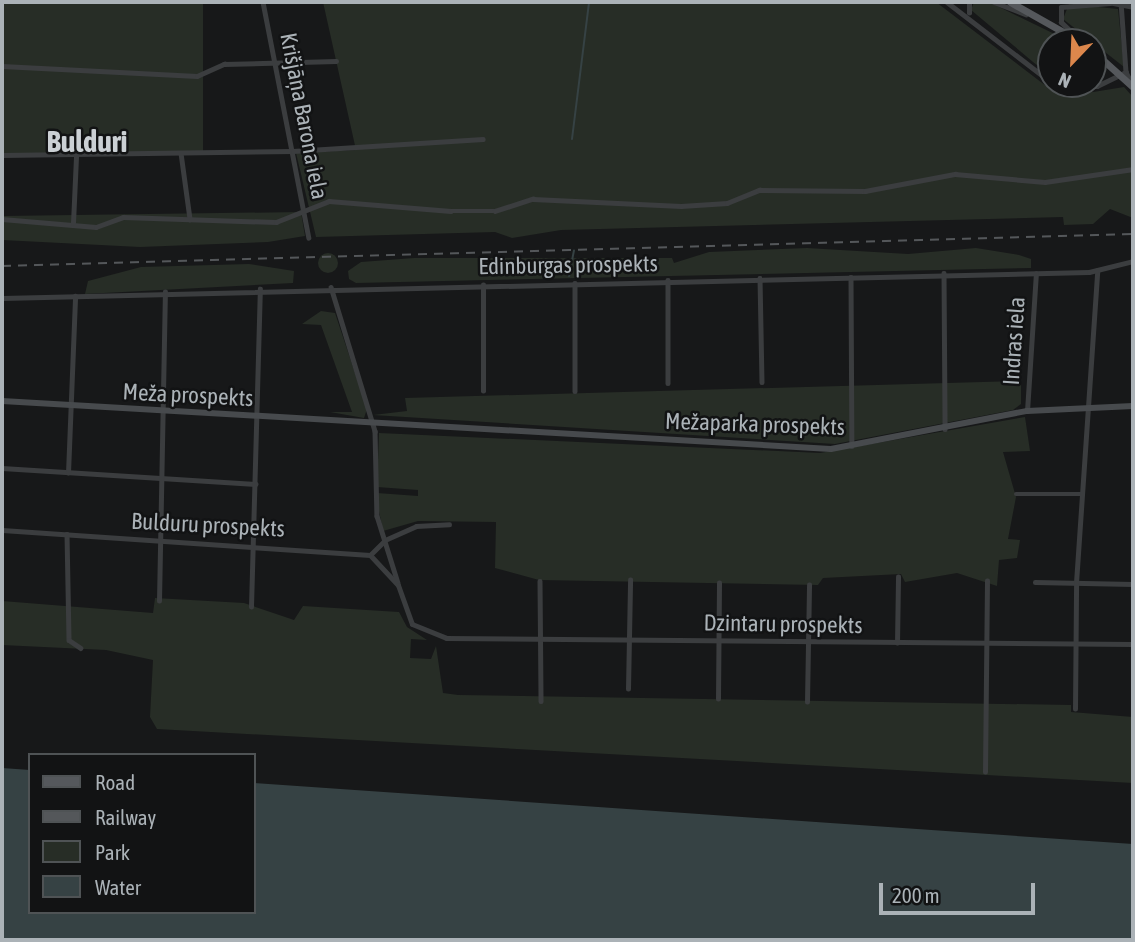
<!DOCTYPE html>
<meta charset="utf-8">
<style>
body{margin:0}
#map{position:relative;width:1135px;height:942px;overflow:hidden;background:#171819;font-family:"Asap Condensed",sans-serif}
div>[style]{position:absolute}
.green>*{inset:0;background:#272d26;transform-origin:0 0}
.round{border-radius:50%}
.water>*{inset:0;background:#364244}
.stream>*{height:2px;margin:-1px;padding:0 1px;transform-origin:1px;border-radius:1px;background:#364244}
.minor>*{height:4.5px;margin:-2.25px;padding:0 2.25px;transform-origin:2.25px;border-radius:2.25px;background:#3b3d3f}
.tertiary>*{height:5px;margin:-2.5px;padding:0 2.5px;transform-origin:2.5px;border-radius:2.5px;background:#3b3d3f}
.secondary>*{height:6px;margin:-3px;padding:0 3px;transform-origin:3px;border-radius:3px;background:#474a4d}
.primary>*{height:7px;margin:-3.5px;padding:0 3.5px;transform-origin:3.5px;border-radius:3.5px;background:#55585c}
.rail>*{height:2px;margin-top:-1px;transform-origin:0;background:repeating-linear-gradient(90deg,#54575a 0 9px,transparent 0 16px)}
.primary-bridge>*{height:7px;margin:-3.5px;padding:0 3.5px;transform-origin:3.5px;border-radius:3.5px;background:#55585c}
span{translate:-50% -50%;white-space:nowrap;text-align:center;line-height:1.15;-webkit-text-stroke:5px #121314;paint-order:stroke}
.street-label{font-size:23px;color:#abb2b7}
.district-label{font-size:30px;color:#cbd0d4;font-weight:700}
.frame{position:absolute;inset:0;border:4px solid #abb2b7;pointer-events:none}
.legend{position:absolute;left:28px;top:753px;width:228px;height:161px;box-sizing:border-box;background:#121314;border:2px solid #4f5355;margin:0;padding:9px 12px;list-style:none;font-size:21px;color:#abb2b7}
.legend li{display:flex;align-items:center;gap:14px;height:35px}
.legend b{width:35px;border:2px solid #4f5355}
.north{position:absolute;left:1037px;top:28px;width:70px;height:70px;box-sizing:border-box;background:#121314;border:2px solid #4f5355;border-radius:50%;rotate:203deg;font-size:19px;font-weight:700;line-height:28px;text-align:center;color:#abb2b7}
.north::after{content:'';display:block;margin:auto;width:24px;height:32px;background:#dc874c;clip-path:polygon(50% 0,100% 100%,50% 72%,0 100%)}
.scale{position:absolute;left:879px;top:883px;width:156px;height:32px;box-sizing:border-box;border:4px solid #abb2b7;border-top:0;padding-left:9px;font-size:21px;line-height:24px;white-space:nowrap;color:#abb2b7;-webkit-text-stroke:5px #121314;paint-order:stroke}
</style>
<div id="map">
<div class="green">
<div style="left:2px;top:2px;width:201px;height:153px"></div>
<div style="clip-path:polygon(323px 2px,936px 2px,1050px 89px,1081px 94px,1124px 87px,1133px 97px,1133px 218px,1110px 209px,1093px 224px,1064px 225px,1063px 217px,561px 230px,512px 238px,495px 232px,316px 237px,296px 153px,356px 150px)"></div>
<div style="clip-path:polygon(989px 2px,1071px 42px,1051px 42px,1051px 77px,971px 10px,974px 2px)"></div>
<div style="clip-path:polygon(1069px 4px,1118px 9px,1124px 67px,1063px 19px)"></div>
<div style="clip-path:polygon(301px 212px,305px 236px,268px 242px,140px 247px,2px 240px,2px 216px)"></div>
<div style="clip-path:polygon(807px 248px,908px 254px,976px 248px,1019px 255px,1031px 259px,1031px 268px,356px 283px,349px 279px,348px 271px,361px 262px,414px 258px,672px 258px,674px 263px,709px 252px)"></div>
<div class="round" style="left:318px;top:253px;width:20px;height:20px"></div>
<div style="clip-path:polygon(249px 264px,294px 271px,293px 283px,85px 294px,88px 281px,141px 267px)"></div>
<div style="clip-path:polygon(321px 311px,335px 313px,367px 409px,364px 418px,330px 412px,352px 412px,321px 325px,302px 324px)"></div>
<div style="clip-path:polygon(1021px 381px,1021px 404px,1013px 410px,835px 444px,373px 415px,407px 411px,405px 398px)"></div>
<div style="clip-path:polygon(1025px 417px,1030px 451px,1003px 452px,1016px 497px,1008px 539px,1020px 540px,1017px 558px,999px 560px,997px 586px,957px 573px,905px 582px,901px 574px,823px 578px,818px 585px,539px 580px,495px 568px,496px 522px,418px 521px,383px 531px,378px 506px,377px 493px,418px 496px,418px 490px,377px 487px,379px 433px,820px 453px)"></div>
<div style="clip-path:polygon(155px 598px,244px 603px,294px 620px,303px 606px,399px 612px,407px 627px,427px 640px,411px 639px,410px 658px,431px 659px,436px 646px,443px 693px,458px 695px,1071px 705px,1071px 712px,1133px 717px,1133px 783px,157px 729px,150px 717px,153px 660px,106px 650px,2px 645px,2px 601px,153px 613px)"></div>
</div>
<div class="water">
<div style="clip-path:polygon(2px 768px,30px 770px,30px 912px,254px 912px,254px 783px,1133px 844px,1133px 940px,2px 940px)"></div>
</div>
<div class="stream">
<div style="left:572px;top:139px;width:138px;rotate:-82.9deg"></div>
<div style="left:569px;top:276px;width:26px;rotate:-79deg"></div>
</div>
<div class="minor">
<div style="left:263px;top:2px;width:240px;rotate:79deg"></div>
<div style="left:947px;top:2px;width:131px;rotate:37.6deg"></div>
<div style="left:994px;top:2px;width:34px;rotate:21deg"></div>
<div style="left:1121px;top:2px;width:70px;rotate:85.9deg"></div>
<div style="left:969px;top:13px;width:11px;rotate:-90deg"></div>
<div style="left:2px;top:66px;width:195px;rotate:2.9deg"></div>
<div style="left:197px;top:76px;width:30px;rotate:-24deg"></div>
<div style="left:224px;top:64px;width:112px;rotate:-1.5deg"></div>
<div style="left:1126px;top:72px;width:16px;rotate:63deg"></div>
<div style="left:1055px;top:84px;width:42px;rotate:2.7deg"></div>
<div style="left:1097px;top:86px;width:32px;rotate:-26deg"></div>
<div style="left:181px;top:153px;width:67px;rotate:82.2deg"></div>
<div style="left:2px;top:155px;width:291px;rotate:-0.8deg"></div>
<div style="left:293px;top:151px;width:190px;rotate:-3.6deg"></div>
<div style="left:2px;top:219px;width:94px;rotate:4.9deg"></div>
<div style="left:96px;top:227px;width:29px;rotate:-20deg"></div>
<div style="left:123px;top:217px;width:153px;rotate:1.9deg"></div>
<div style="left:276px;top:222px;width:57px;rotate:-21.6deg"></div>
<div style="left:329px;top:201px;width:122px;rotate:4.7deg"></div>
<div style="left:451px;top:211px;width:44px"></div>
<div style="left:495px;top:211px;width:40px;rotate:-18deg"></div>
<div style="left:533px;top:199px;width:148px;rotate:2.7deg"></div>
<div style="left:681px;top:206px;width:46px;rotate:-3.7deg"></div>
<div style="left:727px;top:203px;width:35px;rotate:-22deg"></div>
<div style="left:759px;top:190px;width:106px;rotate:0.5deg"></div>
<div style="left:865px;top:191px;width:92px;rotate:-10.7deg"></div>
<div style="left:955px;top:174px;width:90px;rotate:5.1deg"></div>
<div style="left:1045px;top:182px;width:89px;rotate:-8.4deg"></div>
<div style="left:73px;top:223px;width:67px;rotate:-87.4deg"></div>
<div style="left:944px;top:273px;width:156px;rotate:89.6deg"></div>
<div style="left:851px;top:277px;width:169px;rotate:89.7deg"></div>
<div style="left:760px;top:278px;width:104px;rotate:88.9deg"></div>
<div style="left:668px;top:280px;width:103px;rotate:90deg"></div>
<div style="left:575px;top:283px;width:108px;rotate:90deg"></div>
<div style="left:331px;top:287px;width:151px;rotate:73deg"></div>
<div style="left:375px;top:431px;width:85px;rotate:88.7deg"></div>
<div style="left:377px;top:516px;width:70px;rotate:72.6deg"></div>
<div style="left:483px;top:391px;width:106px;rotate:-90deg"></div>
<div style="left:2px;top:468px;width:254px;rotate:3.6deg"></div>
<div style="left:68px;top:473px;width:177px;rotate:-87.7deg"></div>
<div style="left:1016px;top:494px;width:65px"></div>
<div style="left:67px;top:534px;width:106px;rotate:88.9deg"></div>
<div style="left:69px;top:640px;width:14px;rotate:34deg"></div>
<div style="left:385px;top:540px;width:34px;rotate:-24deg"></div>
<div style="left:416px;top:526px;width:33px;rotate:-3deg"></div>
<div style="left:540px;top:581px;width:120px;rotate:89.5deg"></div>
<div style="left:1035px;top:582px;width:98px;rotate:1.2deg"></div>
<div style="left:159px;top:601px;width:309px;rotate:-88.9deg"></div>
<div style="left:251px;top:607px;width:318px;rotate:-88.4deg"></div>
<div style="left:897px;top:643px;width:66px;rotate:-89.1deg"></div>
<div style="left:628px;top:689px;width:109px;rotate:-88.9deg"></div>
<div style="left:718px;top:699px;width:116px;rotate:-89.5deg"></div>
<div style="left:807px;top:702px;width:117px;rotate:-89deg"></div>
<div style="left:1075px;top:709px;width:126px;rotate:-89.5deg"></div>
<div style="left:1076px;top:583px;width:313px;rotate:-86.1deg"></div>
<div style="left:985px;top:772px;width:191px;rotate:-89.4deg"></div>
</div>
<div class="tertiary">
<div style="left:1108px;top:2px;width:25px;rotate:11deg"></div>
<div style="left:1079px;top:39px;width:25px;rotate:-137deg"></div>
<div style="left:1061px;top:22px;width:15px;rotate:-90deg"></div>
<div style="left:1061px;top:7px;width:49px;rotate:-4.7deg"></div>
<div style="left:2px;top:298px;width:1087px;rotate:-1.37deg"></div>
<div style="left:1089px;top:272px;width:45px;rotate:-14deg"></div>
<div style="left:1027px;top:411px;width:138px;rotate:-86.3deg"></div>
<div style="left:2px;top:530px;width:369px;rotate:3.9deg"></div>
<div style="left:370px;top:555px;width:41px;rotate:47deg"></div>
<div style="left:398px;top:585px;width:41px;rotate:70.3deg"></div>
<div style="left:412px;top:624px;width:37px;rotate:22deg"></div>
<div style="left:446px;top:638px;width:687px;rotate:0.5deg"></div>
<div style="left:370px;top:555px;width:21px;rotate:-45deg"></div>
</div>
<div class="secondary">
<div style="left:2px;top:401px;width:830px;rotate:3.31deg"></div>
<div style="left:831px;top:449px;width:200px;rotate:-11deg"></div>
<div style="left:1027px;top:411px;width:106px;rotate:-2.7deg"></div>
</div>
<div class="primary">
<div style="left:1010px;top:2px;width:81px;rotate:29.4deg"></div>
</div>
<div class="rail">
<div style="left:2px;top:266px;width:1131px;rotate:-1.62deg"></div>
</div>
<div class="primary-bridge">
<div style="left:1093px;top:51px;width:54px;rotate:42deg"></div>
</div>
<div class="street-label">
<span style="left:304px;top:116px;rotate:79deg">Krišjāņa Barona iela</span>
<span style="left:568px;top:265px;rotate:-1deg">Edinburgas prospekts</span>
<span style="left:1014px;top:341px;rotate:-86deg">Indras iela</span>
<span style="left:188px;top:395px;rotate:3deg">Meža prospekts</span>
<span style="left:755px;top:424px;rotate:2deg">Mežaparka prospekts</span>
<span style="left:208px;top:525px;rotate:3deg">Bulduru prospekts</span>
<span style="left:783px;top:624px;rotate:1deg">Dzintaru prospekts</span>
</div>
<div class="district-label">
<span style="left:87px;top:141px">Bulduri</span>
</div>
<div class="frame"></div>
<ul class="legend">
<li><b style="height:9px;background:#55585c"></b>Road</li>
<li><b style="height:9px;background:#54575a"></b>Railway</li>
<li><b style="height:19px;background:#272d26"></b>Park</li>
<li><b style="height:19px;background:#364244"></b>Water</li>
</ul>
<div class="north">N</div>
<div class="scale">200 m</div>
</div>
